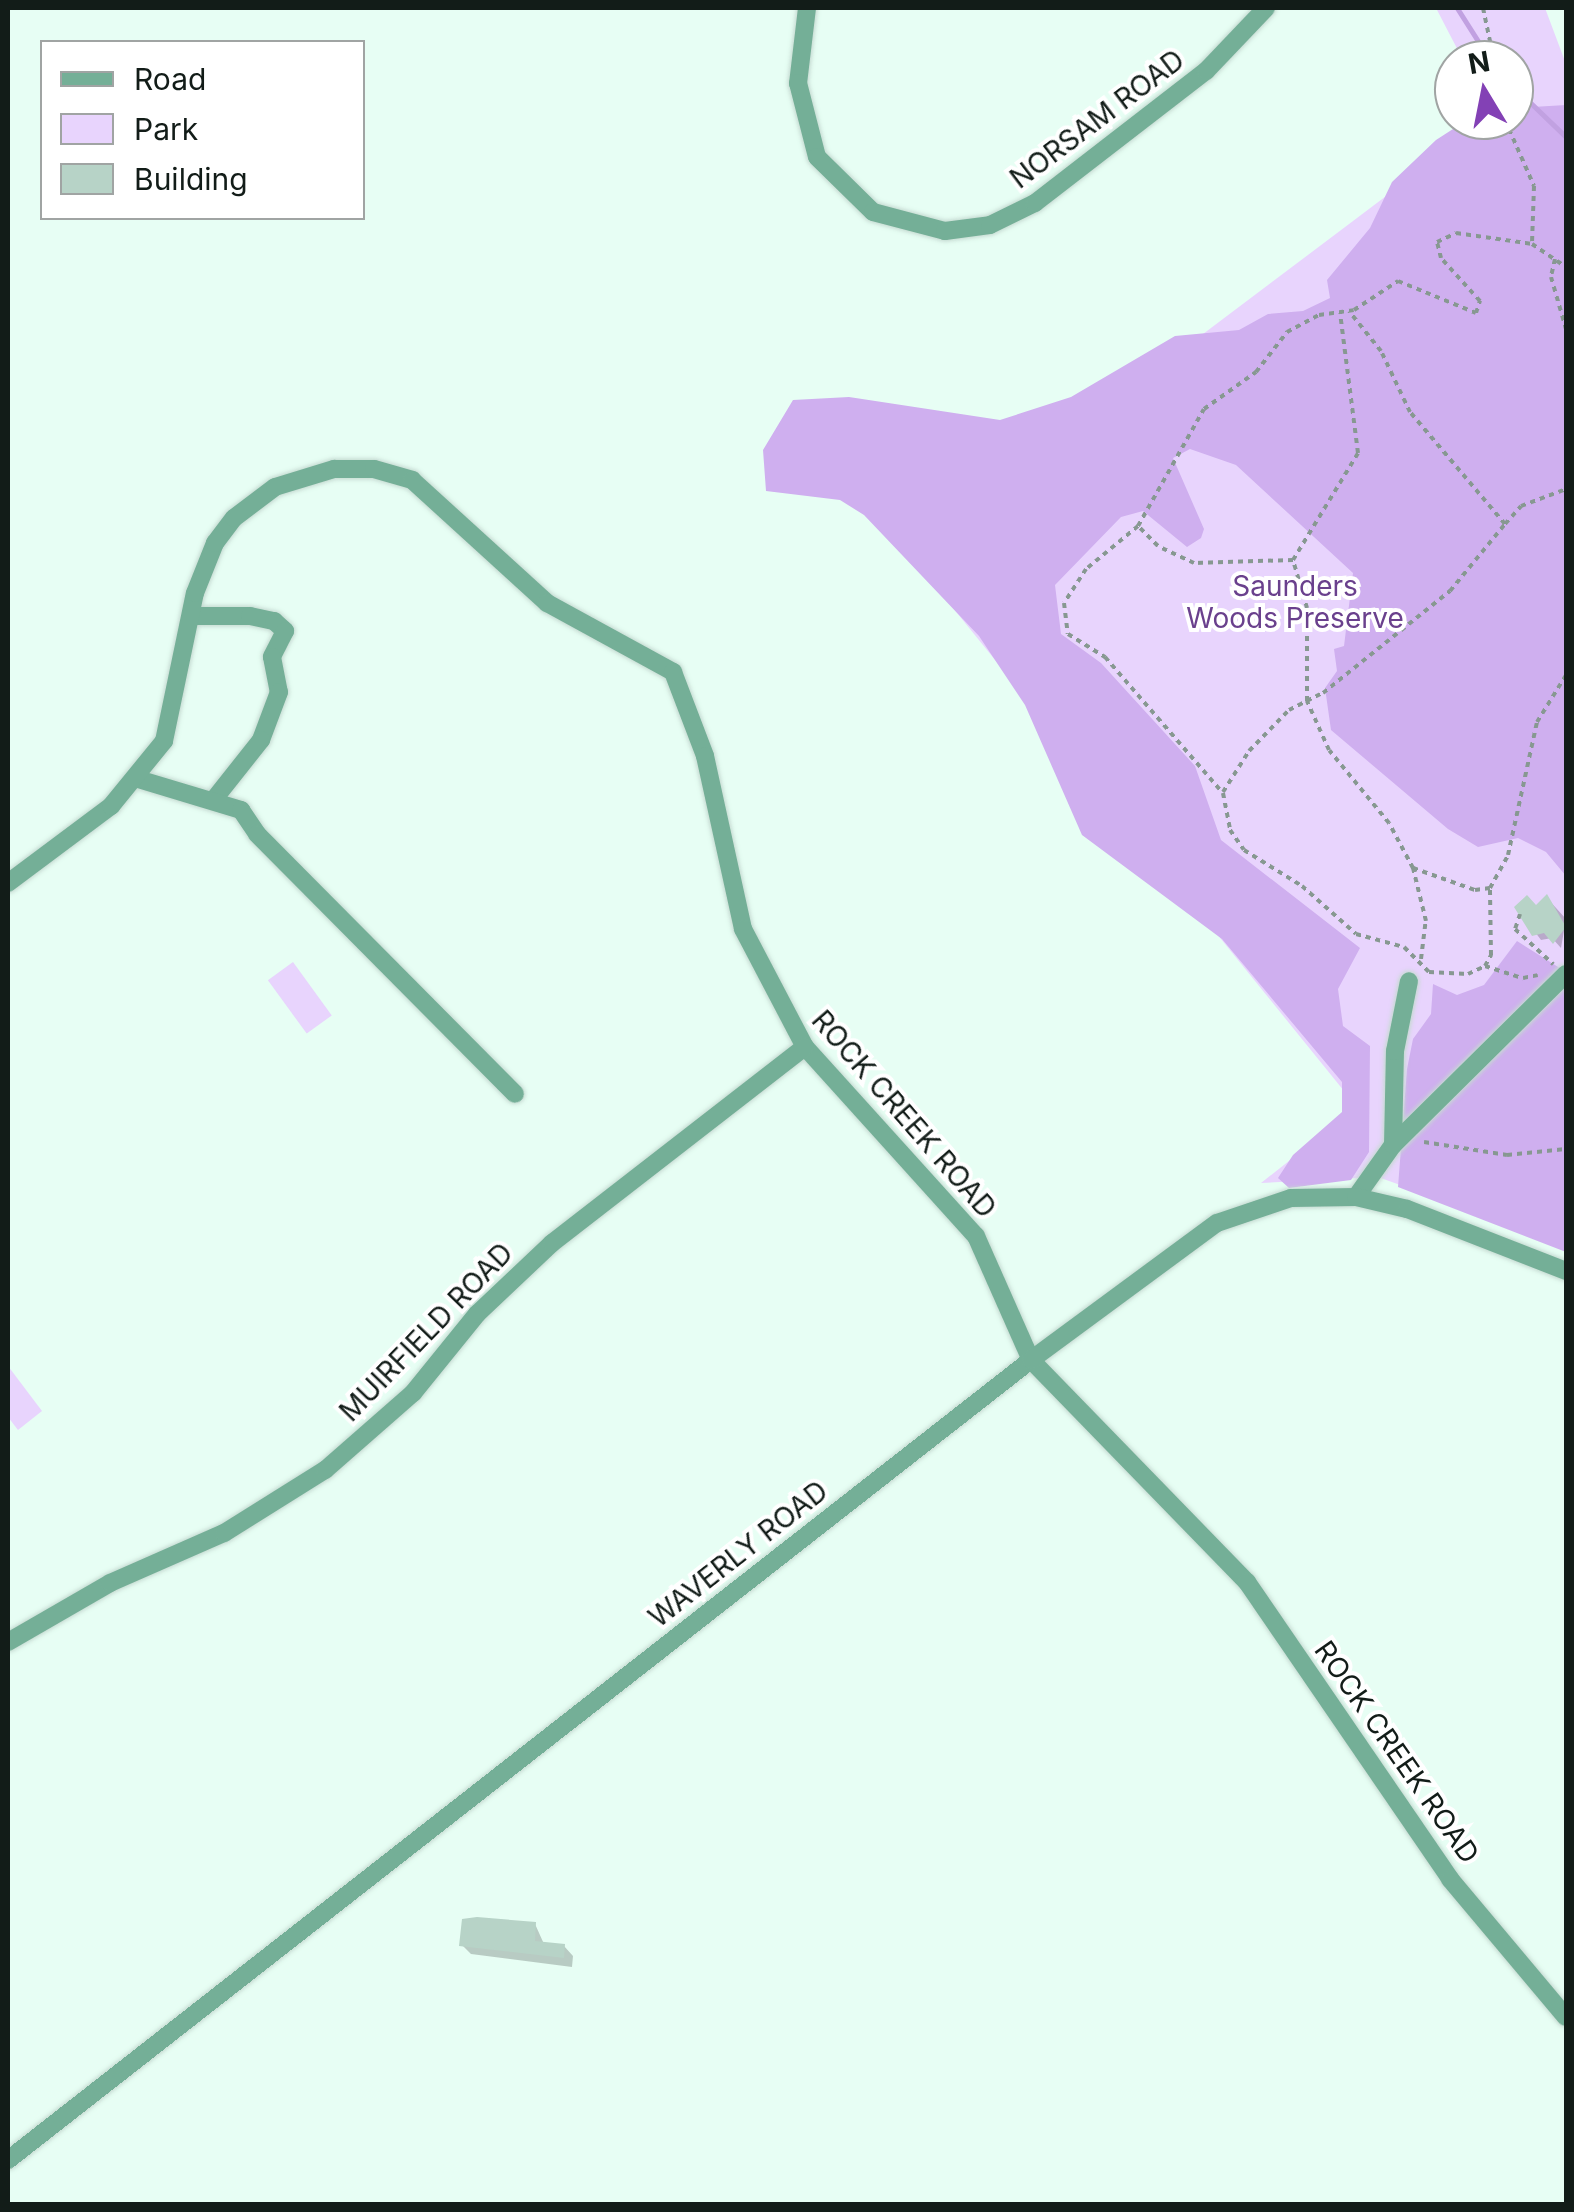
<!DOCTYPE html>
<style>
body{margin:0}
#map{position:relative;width:1574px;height:2212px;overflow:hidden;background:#e7fef4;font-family:Inter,sans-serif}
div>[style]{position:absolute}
.green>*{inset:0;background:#e8d4fd;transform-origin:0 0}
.forest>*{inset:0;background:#cfafef}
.shadow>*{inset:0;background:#0003}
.stream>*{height:5px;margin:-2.5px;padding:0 2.5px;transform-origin:2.5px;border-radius:2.5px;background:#c1a1e1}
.building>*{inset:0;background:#b7d3c7}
.path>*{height:4px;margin-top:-2px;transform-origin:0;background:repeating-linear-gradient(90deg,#879891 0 5px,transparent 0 10px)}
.roads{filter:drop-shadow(0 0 2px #c5dad1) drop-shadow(0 0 2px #c5dad1)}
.minor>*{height:18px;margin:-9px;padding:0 9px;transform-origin:9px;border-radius:9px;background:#74af97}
span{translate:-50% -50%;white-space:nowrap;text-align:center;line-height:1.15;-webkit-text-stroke:8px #fff;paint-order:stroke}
.street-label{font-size:28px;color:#121c18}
.park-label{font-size:28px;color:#6a408d}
.frame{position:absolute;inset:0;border:10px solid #121c18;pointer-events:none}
.legend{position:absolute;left:40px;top:40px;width:325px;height:180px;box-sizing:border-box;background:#fff;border:2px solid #a0a4a3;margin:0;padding:12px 18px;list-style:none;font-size:30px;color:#121c18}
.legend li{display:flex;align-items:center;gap:20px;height:50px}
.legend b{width:50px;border:2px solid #a0a4a3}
.north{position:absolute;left:1434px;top:40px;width:100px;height:100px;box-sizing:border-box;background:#fff;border:2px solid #a0a4a3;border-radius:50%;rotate:350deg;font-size:28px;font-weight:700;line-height:40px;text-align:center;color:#121c18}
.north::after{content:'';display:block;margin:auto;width:35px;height:45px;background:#8341b5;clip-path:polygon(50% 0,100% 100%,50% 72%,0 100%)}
</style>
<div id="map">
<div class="green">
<div style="clip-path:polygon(1436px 8px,1545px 8px,1566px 64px,1566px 1245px,1378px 1177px,1261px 1183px,1357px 1107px,910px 555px,1487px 120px,1514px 120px,1514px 60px,1463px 60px)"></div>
<div style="left:293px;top:962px;width:66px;height:31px;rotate:54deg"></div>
<div style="clip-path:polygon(8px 1366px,42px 1411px,18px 1430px,8px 1417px)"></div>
</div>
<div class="forest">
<div style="clip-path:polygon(1566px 105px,1566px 876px,1546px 852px,1518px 838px,1478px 847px,1448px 829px,1331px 730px,1325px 688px,1337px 671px,1334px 649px,1344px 646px,1353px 573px,1236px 465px,1190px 449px,1173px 458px,1204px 529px,1201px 538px,1187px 547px,1143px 511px,1121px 517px,1055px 585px,1061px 634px,1101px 663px,1195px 766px,1221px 840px,1360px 948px,1338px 989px,1343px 1026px,1370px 1046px,1369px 1152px,1351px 1180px,1289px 1188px,1278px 1178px,1293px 1155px,1342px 1112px,1342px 1082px,1222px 939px,1082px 835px,1025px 705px,979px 636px,864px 515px,840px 500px,766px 491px,763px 450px,793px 400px,849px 397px,1000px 420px,1071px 397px,1175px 336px,1239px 330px,1268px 314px,1303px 311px,1330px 298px,1327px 280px,1370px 228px,1392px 182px,1436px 140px,1467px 120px,1514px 120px,1514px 108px)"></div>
<div style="clip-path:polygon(1517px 941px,1566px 972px,1566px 1252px,1398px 1187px,1407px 1069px,1413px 1039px,1431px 1014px,1433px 984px,1457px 995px,1484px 985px)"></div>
</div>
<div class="shadow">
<div style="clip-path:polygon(1547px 898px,1566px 919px,1561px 948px,1552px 938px,1541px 940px,1517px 908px,1536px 908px)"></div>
<div style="clip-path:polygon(535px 1924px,544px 1944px,564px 1946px,573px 1956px,572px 1967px,471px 1954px,461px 1944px)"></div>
</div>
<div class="stream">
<div style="left:1457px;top:8px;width:62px;rotate:57.6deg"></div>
<div style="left:1514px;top:87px;width:72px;rotate:43.9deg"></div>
</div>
<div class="building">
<div style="clip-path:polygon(1547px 894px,1566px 927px,1553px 944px,1544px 933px,1532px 936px,1514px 907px,1527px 895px,1536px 905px)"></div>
<div style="clip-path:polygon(477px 1917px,536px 1922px,535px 1941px,565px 1944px,564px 1958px,459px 1946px,462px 1919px)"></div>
</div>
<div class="path">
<div style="left:1483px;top:8px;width:53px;rotate:78.1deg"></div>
<div style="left:1505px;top:120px;width:72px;rotate:66.3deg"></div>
<div style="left:1534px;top:186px;width:58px;rotate:92deg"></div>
<div style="left:1532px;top:244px;width:41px;rotate:34.1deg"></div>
<div style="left:1555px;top:259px;width:18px;rotate:103deg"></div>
<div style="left:1551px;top:277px;width:54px;rotate:73.9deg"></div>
<div style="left:1505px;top:524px;width:24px;rotate:-48deg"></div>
<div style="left:1521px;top:506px;width:48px;rotate:-20.7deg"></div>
<div style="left:1138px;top:526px;width:134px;rotate:-60.6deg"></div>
<div style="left:1204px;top:409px;width:64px;rotate:-35.4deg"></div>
<div style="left:1256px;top:372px;width:51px;rotate:-52.2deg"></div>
<div style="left:1287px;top:332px;width:36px;rotate:-28deg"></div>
<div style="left:1319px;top:315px;width:35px;rotate:-8deg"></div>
<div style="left:1354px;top:310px;width:53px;rotate:-33.4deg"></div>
<div style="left:1398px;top:281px;width:84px;rotate:22.3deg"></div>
<div style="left:1476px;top:313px;width:13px;rotate:-72deg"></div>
<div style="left:1480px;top:301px;width:58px;rotate:-132.2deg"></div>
<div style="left:1441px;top:258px;width:16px;rotate:-104deg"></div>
<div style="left:1437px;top:242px;width:21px;rotate:-25deg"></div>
<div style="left:1456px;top:233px;width:77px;rotate:8.2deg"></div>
<div style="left:1293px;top:560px;width:125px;rotate:-58.7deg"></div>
<div style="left:1358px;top:453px;width:141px;rotate:-97.3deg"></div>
<div style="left:1223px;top:792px;width:49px;rotate:-57.6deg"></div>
<div style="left:1249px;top:751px;width:57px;rotate:-45.7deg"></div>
<div style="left:1289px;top:710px;width:38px;rotate:-27deg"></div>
<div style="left:1323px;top:693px;width:163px;rotate:-38.8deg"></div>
<div style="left:1450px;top:591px;width:87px;rotate:-50.6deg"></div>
<div style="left:1505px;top:524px;width:147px;rotate:-130.3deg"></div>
<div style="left:1410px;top:412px;width:68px;rotate:-115.4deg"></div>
<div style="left:1381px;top:351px;width:51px;rotate:-128.7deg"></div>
<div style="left:1413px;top:868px;width:66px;rotate:19.5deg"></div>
<div style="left:1475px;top:890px;width:15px;rotate:-8deg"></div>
<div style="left:1490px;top:888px;width:38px;rotate:-61deg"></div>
<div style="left:1508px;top:855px;width:136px;rotate:-77.7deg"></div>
<div style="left:1537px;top:722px;width:55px;rotate:-58.3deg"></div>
<div style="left:1520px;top:914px;width:16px;rotate:108deg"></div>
<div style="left:1515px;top:929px;width:52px;rotate:42.6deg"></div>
<div style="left:1421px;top:959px;width:38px;rotate:-83deg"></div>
<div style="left:1426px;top:921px;width:55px;rotate:-103.8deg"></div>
<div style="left:1413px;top:868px;width:51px;rotate:-118.1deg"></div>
<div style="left:1389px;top:823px;width:94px;rotate:-129.4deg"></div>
<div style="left:1329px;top:750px;width:54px;rotate:-114.2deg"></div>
<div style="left:1307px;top:701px;width:93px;rotate:-90deg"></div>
<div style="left:1307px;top:608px;width:50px;rotate:-106.3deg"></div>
<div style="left:1293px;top:560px;width:99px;rotate:178.3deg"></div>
<div style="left:1194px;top:563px;width:40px;rotate:-155deg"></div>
<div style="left:1158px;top:546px;width:28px;rotate:-135deg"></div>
<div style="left:1138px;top:526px;width:67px;rotate:140.4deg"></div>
<div style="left:1086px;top:569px;width:40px;rotate:122.9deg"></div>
<div style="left:1064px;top:603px;width:31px;rotate:83deg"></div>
<div style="left:1068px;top:634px;width:44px;rotate:31.9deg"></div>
<div style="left:1105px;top:657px;width:180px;rotate:49.1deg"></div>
<div style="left:1223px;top:793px;width:38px;rotate:79deg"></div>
<div style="left:1230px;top:830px;width:24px;rotate:55deg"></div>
<div style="left:1244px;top:850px;width:68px;rotate:31.8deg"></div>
<div style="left:1302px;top:886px;width:72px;rotate:41.6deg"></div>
<div style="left:1356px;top:934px;width:50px;rotate:15.2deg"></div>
<div style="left:1404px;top:947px;width:35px;rotate:45deg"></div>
<div style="left:1429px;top:972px;width:39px;rotate:3deg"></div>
<div style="left:1468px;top:974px;width:19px;rotate:-25deg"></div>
<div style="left:1485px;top:966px;width:13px;rotate:-61deg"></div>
<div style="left:1491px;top:955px;width:67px;rotate:-90.9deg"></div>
<div style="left:1485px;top:966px;width:40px;rotate:18deg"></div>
<div style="left:1523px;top:978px;width:15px;rotate:-11deg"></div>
<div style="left:1424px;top:1142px;width:84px;rotate:8.9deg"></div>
<div style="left:1507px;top:1155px;width:59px;rotate:-5.8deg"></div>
</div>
<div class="roads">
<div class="minor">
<div style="left:807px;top:8px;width:76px;rotate:96.8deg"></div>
<div style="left:798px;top:83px;width:76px;rotate:75.6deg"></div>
<div style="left:817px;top:157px;width:78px;rotate:44.5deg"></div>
<div style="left:873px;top:212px;width:74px;rotate:14.8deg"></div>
<div style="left:945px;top:231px;width:45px;rotate:-7.6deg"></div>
<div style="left:990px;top:225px;width:50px;rotate:-26.1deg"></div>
<div style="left:1035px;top:203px;width:216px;rotate:-37.7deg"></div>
<div style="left:1206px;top:71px;width:87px;rotate:-46.4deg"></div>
<div style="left:192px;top:616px;width:58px"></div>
<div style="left:250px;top:616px;width:25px;rotate:12deg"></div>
<div style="left:274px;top:621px;width:15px;rotate:42deg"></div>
<div style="left:285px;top:631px;width:29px;rotate:117deg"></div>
<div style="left:272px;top:657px;width:36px;rotate:79deg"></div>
<div style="left:279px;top:692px;width:51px;rotate:110.6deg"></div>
<div style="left:261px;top:740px;width:74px;rotate:128.4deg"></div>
<div style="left:138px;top:779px;width:108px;rotate:16.8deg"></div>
<div style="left:241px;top:810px;width:29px;rotate:56deg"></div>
<div style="left:257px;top:834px;width:366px;rotate:45.2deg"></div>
<div style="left:8px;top:883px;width:129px;rotate:-36.8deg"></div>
<div style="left:111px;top:806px;width:84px;rotate:-50.8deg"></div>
<div style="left:164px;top:741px;width:151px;rotate:-78.2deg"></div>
<div style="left:195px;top:593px;width:54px;rotate:-68.2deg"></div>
<div style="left:215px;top:543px;width:31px;rotate:-53deg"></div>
<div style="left:234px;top:518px;width:51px;rotate:-37.1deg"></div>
<div style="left:275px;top:487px;width:62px;rotate:-17deg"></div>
<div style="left:334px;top:469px;width:40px"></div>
<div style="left:374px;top:469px;width:40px;rotate:16deg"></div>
<div style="left:412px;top:480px;width:183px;rotate:42.3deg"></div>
<div style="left:547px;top:603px;width:144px;rotate:28.7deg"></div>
<div style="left:673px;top:672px;width:90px;rotate:69.1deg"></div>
<div style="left:705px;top:756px;width:177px;rotate:77.6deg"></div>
<div style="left:743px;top:929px;width:133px;rotate:62.3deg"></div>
<div style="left:805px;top:1047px;width:255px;rotate:47.9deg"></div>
<div style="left:976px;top:1236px;width:136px;rotate:66.1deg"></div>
<div style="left:1031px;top:1360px;width:310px;rotate:45.8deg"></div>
<div style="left:1247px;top:1582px;width:360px;rotate:55.6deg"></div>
<div style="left:1450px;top:1879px;width:180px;rotate:50deg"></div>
<div style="left:1393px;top:1145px;width:94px;rotate:-88.8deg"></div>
<div style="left:1395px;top:1051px;width:71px;rotate:-78.7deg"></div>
<div style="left:1356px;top:1197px;width:64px;rotate:-54.6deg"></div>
<div style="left:1393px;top:1145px;width:243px;rotate:-44.7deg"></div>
<div style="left:8px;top:1642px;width:118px;rotate:-30deg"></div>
<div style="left:110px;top:1583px;width:124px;rotate:-23.7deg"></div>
<div style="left:224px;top:1533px;width:119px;rotate:-32deg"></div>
<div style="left:325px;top:1470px;width:117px;rotate:-41.2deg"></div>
<div style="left:413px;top:1393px;width:102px;rotate:-51deg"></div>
<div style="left:477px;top:1314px;width:103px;rotate:-43.4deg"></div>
<div style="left:552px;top:1243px;width:320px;rotate:-37.8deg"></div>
<div style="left:8px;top:2160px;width:1299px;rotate:-38.03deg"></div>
<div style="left:1031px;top:1360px;width:231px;rotate:-36.4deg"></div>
<div style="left:1217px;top:1223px;width:78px;rotate:-18.7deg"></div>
<div style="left:1291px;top:1198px;width:65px;rotate:-0.9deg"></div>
<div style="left:1356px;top:1197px;width:52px;rotate:13.2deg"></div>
<div style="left:1407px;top:1209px;width:171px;rotate:21.3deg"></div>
</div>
</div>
<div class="street-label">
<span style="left:1097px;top:119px;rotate:-37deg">NORSAM ROAD</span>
<span style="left:904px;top:1114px;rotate:49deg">ROCK CREEK ROAD</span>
<span style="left:426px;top:1332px;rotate:-46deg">MUIRFIELD ROAD</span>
<span style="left:738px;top:1554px;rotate:-38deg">WAVERLY ROAD</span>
<span style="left:1397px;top:1752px;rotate:55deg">ROCK CREEK ROAD</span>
</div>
<div class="park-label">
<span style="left:1295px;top:602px">Saunders<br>Woods Preserve</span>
</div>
<div class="frame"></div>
<ul class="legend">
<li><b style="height:12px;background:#74af97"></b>Road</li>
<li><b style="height:28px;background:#e8d4fd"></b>Park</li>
<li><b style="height:28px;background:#b7d3c7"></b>Building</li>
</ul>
<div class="north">N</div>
</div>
